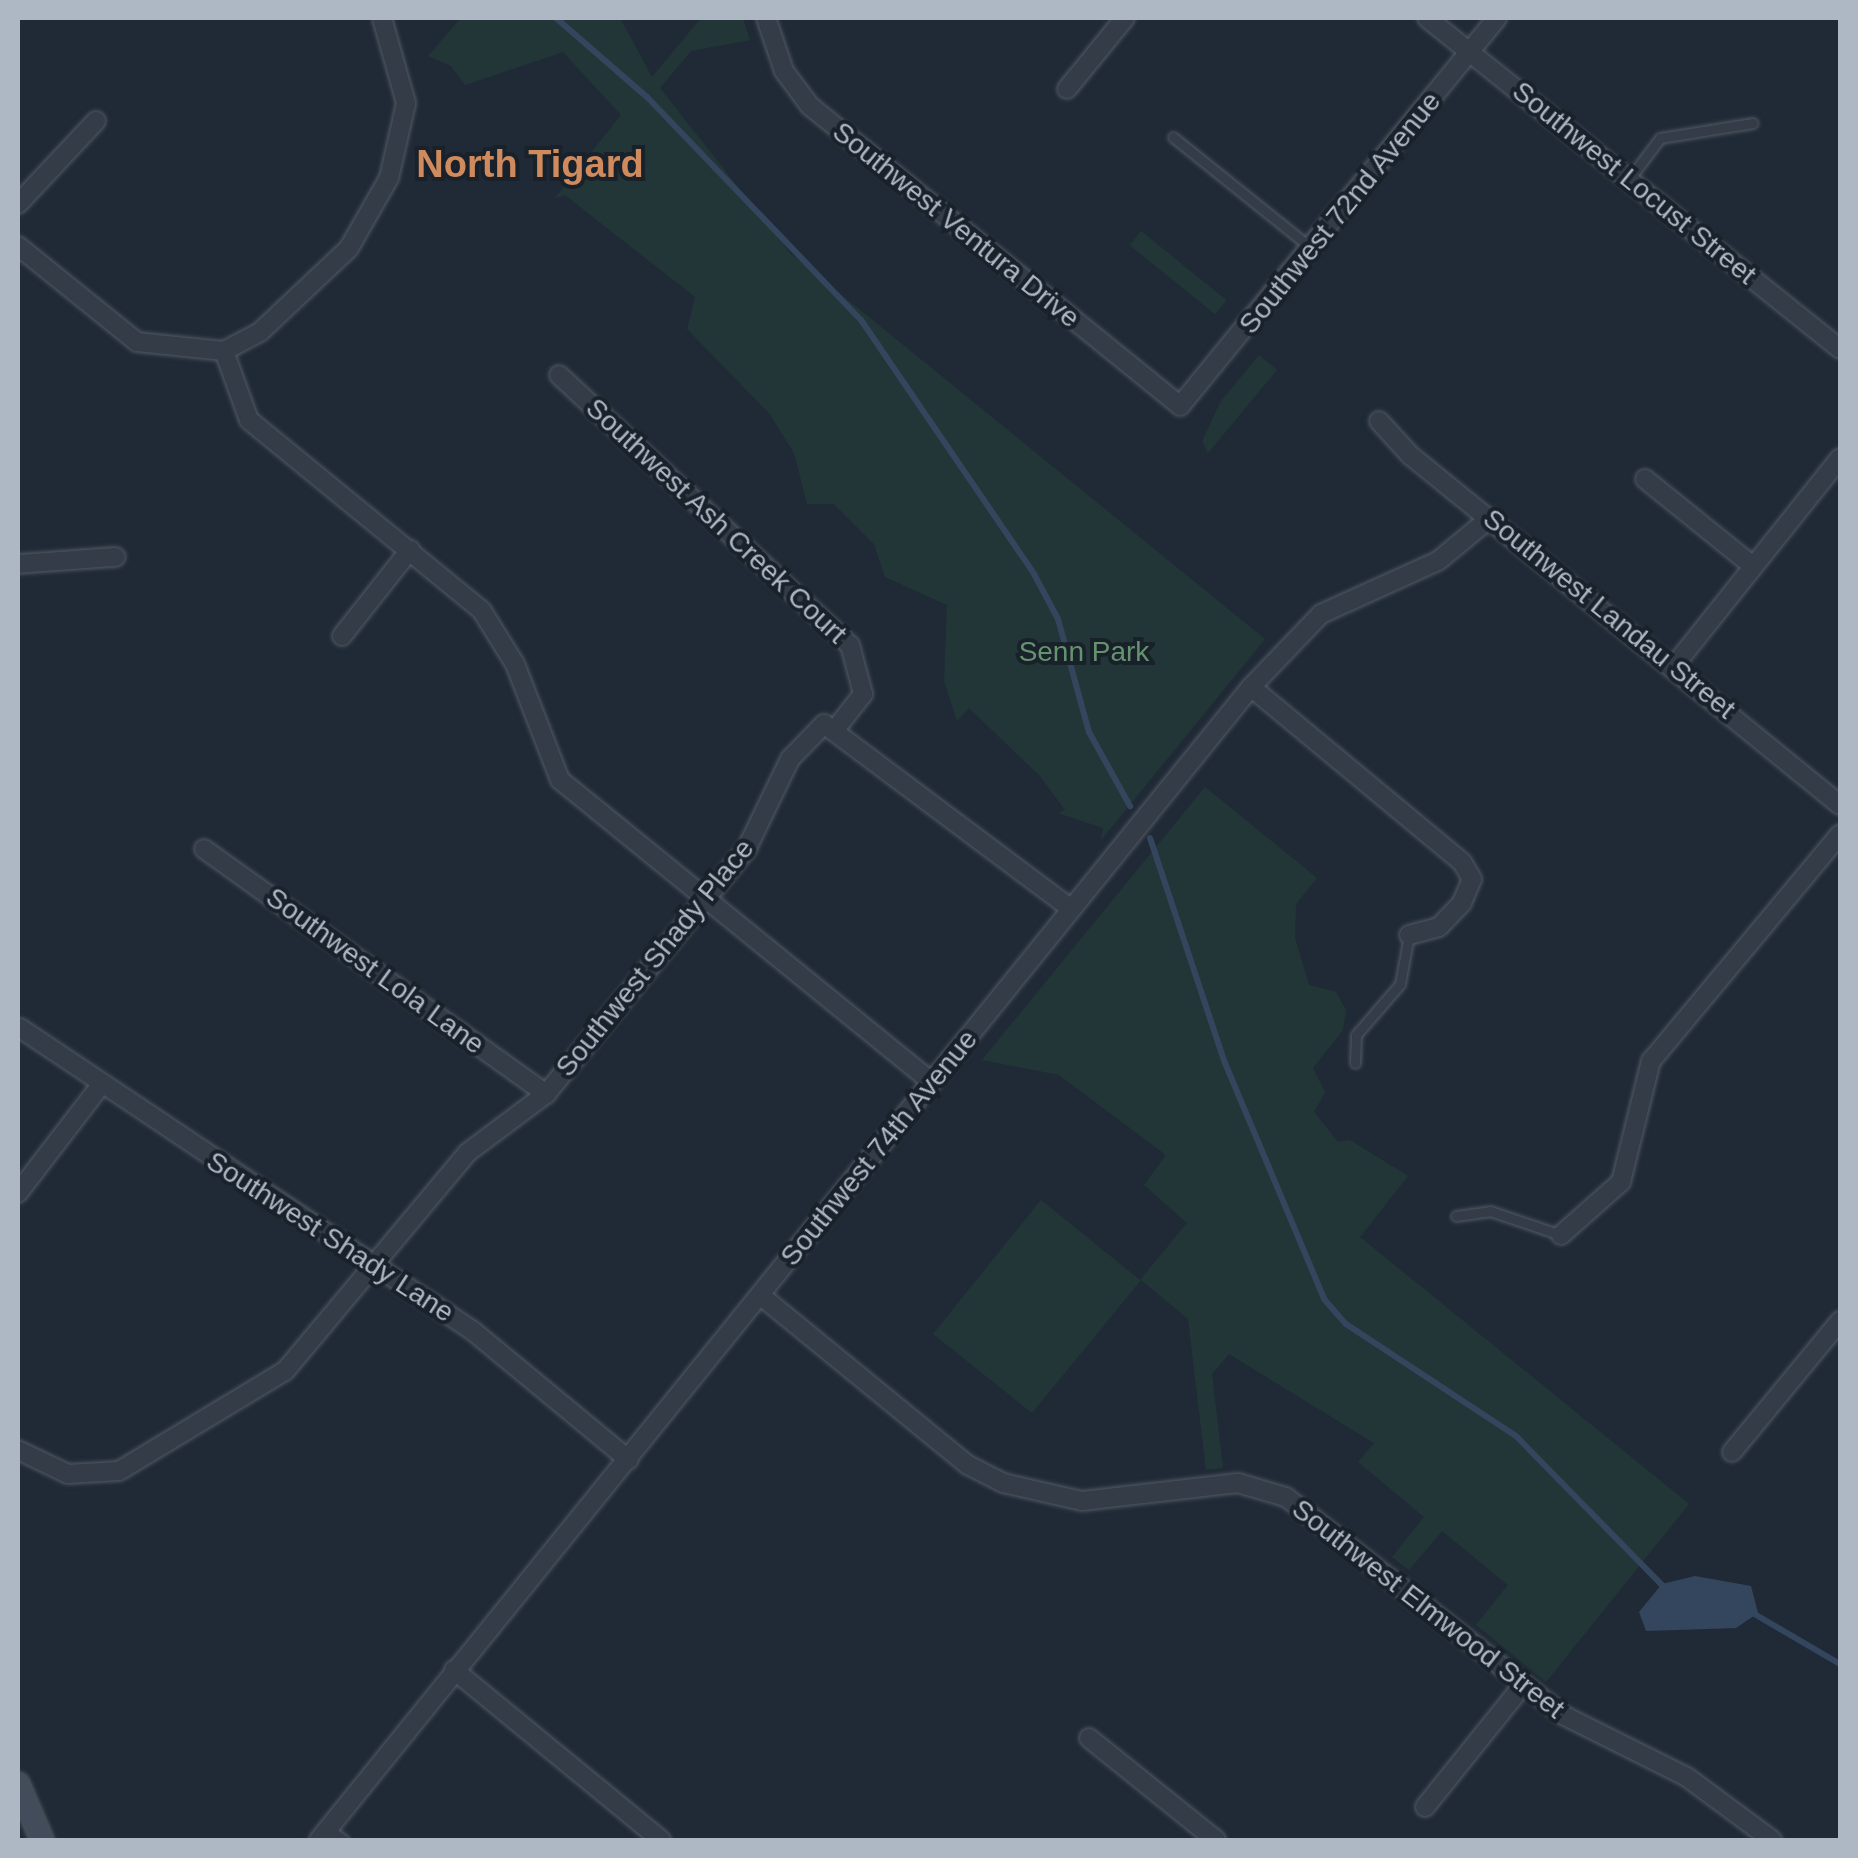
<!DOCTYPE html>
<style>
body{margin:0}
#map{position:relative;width:1858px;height:1858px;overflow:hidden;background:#202a36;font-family:Arial,sans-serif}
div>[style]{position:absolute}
.green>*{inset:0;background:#223637;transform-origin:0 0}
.water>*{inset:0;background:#34465d}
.stream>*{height:6px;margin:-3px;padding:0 3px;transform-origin:3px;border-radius:3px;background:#34465d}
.roads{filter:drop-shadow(0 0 2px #515a65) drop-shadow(0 0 2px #515a65)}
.lane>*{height:9px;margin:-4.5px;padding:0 4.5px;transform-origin:4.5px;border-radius:4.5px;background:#343c47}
.street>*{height:18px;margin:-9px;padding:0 9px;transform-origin:9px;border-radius:9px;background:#343c47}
.secondary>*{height:22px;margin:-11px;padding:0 11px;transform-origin:11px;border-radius:11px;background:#424c5a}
span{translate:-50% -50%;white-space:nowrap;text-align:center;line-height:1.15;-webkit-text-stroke:8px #19212b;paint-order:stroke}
.street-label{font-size:28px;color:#aeb7c4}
.park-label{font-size:28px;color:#66936f}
.district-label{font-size:38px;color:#cf8b5d;font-weight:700}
.frame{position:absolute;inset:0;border:20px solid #aeb7c4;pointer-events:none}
</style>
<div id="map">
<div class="green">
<div style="clip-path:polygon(461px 18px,620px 18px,652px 77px,701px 18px,743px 18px,750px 40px,691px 51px,660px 88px,790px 253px,1265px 639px,1101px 840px,1103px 828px,1058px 813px,1065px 810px,1040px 776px,969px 708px,957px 721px,944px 681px,947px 605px,885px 577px,874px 544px,834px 504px,807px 504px,794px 453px,769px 413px,687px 329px,695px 297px,565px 195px,555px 198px,621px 115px,563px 52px,465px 85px,451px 66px,428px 56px)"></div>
<div style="left:1141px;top:231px;width:110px;height:18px;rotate:39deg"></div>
<div style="clip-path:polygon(1259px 355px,1277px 370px,1208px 453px,1202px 441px,1221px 401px)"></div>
<div style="clip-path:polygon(1205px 787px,1317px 878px,1296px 904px,1295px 938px,1309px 985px,1336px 992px,1346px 1010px,1343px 1030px,1313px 1068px,1325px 1092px,1314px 1112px,1338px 1142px,1350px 1140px,1408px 1176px,1360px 1237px,1689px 1504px,1546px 1682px,1476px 1625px,1508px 1585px,1442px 1531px,1409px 1570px,1392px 1557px,1424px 1517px,1358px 1462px,1374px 1443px,1229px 1354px,1212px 1374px,1223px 1468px,1206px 1470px,1188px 1319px,1141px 1280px,1032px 1413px,933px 1334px,1041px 1200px,1140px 1280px,1187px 1223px,1144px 1185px,1166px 1155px,1059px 1075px,982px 1060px)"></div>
</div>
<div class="water">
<div style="clip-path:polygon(1695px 1576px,1751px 1586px,1758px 1613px,1736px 1628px,1646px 1631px,1639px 1612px,1662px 1584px)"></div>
</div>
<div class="stream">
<div style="left:556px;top:18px;width:121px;rotate:41deg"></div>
<div style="left:647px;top:97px;width:309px;rotate:46.2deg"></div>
<div style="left:861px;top:320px;width:307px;rotate:55.7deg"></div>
<div style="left:1034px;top:574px;width:51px;rotate:61.9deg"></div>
<div style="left:1058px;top:619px;width:117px;rotate:74.7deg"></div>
<div style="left:1089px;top:732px;width:85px;rotate:61deg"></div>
<div style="left:1150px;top:838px;width:237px;rotate:71.6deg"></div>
<div style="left:1225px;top:1063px;width:256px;rotate:67.2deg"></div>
<div style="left:1324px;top:1299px;width:33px;rotate:49deg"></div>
<div style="left:1346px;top:1324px;width:204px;rotate:33.4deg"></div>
<div style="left:1516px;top:1436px;width:214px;rotate:45.6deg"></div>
<div style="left:1751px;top:1612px;width:103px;rotate:30.3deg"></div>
</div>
<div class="roads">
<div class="lane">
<div style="left:1173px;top:137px;width:176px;rotate:38.8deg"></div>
<div style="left:1630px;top:178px;width:50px;rotate:-53.1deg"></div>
<div style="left:1660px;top:138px;width:94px;rotate:-9.2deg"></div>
<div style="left:1355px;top:1063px;width:28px;rotate:-88deg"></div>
<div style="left:1356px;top:1035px;width:67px;rotate:-49.2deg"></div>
<div style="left:1400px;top:984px;width:50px;rotate:-79.6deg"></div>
<div style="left:1456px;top:1216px;width:34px;rotate:-8deg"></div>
<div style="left:1490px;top:1211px;width:75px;rotate:18.7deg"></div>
<div style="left:328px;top:1828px;width:20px;rotate:37deg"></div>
</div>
<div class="street">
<div style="left:766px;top:18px;width:56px;rotate:71.2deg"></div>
<div style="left:784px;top:71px;width:44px;rotate:53.4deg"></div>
<div style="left:810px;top:106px;width:476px;rotate:39deg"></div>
<div style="left:1180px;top:406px;width:501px;rotate:-50.75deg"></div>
<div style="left:1427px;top:18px;width:529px;rotate:38.71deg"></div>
<div style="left:1067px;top:89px;width:92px;rotate:-50.8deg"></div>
<div style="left:18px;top:204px;width:114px;rotate:-46.8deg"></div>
<div style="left:18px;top:246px;width:153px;rotate:38.9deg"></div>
<div style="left:137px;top:342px;width:87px;rotate:5.9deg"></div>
<div style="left:224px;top:351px;width:41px;rotate:-27.8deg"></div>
<div style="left:260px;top:332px;width:122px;rotate:-43.3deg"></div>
<div style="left:349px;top:248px;width:81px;rotate:-60.3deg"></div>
<div style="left:389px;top:178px;width:77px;rotate:-77.2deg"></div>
<div style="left:406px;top:103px;width:88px;rotate:-105.8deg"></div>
<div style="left:224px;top:351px;width:73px;rotate:70.1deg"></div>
<div style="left:249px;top:420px;width:301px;rotate:39.3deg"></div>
<div style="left:482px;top:611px;width:62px;rotate:58.1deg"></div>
<div style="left:515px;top:664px;width:124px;rotate:68.8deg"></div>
<div style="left:560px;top:780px;width:479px;rotate:39.1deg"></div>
<div style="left:559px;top:375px;width:397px;rotate:42.9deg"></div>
<div style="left:850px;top:645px;width:51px;rotate:75.1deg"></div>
<div style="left:863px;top:694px;width:41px;rotate:128deg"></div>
<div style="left:1379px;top:421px;width:46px;rotate:47.6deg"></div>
<div style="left:1410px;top:455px;width:554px;rotate:39.14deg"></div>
<div style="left:1645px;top:479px;width:139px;rotate:38.9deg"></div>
<div style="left:18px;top:564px;width:98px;rotate:-4.1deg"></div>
<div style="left:342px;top:636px;width:110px;rotate:-51.7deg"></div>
<div style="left:1674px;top:666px;width:266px;rotate:-51.4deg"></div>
<div style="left:1251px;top:687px;width:274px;rotate:39.7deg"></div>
<div style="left:1462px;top:862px;width:20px;rotate:60deg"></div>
<div style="left:1472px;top:879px;width:26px;rotate:113deg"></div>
<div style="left:1462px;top:903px;width:33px;rotate:134deg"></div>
<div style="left:1439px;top:927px;width:31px;rotate:165deg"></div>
<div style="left:204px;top:849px;width:421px;rotate:35.6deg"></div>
<div style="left:20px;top:1028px;width:545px;rotate:33.78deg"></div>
<div style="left:473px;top:1331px;width:202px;rotate:39.6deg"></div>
<div style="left:18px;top:1193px;width:136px;rotate:-52.5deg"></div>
<div style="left:1561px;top:1235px;width:80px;rotate:-41.5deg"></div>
<div style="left:1621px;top:1182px;width:125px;rotate:-76.1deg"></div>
<div style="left:1651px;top:1061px;width:295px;rotate:-50.2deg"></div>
<div style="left:760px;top:1295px;width:269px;rotate:39.3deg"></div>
<div style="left:968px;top:1465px;width:39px;rotate:27deg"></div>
<div style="left:1003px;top:1483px;width:81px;rotate:12.8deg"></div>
<div style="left:1082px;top:1501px;width:157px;rotate:-6.6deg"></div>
<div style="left:1238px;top:1483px;width:50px;rotate:16.3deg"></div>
<div style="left:1286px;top:1497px;width:352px;rotate:38.2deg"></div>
<div style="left:1563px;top:1715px;width:139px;rotate:26.6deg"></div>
<div style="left:1687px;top:1777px;width:106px;rotate:36.5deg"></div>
<div style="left:18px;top:1450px;width:55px;rotate:25.6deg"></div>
<div style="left:68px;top:1474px;width:51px;rotate:-3.4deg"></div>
<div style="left:119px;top:1471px;width:194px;rotate:-31.1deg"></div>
<div style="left:285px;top:1371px;width:284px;rotate:-50.1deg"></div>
<div style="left:467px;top:1153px;width:99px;rotate:-36.8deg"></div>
<div style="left:546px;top:1094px;width:318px;rotate:-50.7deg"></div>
<div style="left:747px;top:848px;width:99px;rotate:-64.2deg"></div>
<div style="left:790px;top:759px;width:49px;rotate:-45.8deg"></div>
<div style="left:824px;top:724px;width:307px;rotate:36.8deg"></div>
<div style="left:1732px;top:1452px;width:170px;rotate:-50.5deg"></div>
<div style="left:454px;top:1670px;width:268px;rotate:39.4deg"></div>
<div style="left:1089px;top:1738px;width:163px;rotate:38.8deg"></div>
<div style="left:1425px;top:1807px;width:156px;rotate:-51.2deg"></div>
<div style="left:319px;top:1840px;width:1483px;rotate:-51.05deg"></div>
<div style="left:1251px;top:687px;width:101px;rotate:-46.2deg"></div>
<div style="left:1321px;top:614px;width:128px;rotate:-24.4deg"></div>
<div style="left:1438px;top:561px;width:67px;rotate:-39.6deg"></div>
</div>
<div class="secondary">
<div style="left:18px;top:1784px;width:61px;rotate:66.8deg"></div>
</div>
</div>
<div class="street-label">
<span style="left:1634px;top:183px;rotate:39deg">Southwest Locust Street</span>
<span style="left:1340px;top:213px;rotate:-51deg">Southwest 72nd Avenue</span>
<span style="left:956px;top:225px;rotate:39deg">Southwest Ventura Drive</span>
<span style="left:716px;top:521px;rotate:43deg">Southwest Ash Creek Court</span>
<span style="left:1609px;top:614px;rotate:39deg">Southwest Landau Street</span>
<span style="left:655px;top:958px;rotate:-51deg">Southwest Shady Place</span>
<span style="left:375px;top:971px;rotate:36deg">Southwest Lola Lane</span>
<span style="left:879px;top:1148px;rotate:-51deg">Southwest 74th Avenue</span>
<span style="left:330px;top:1237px;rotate:33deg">Southwest Shady Lane</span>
<span style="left:1428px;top:1609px;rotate:38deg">Southwest Elmwood Street</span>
</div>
<div class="park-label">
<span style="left:1084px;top:652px">Senn Park</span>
</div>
<div class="district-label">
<span style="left:530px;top:165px">North Tigard</span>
</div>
<div class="frame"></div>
</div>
